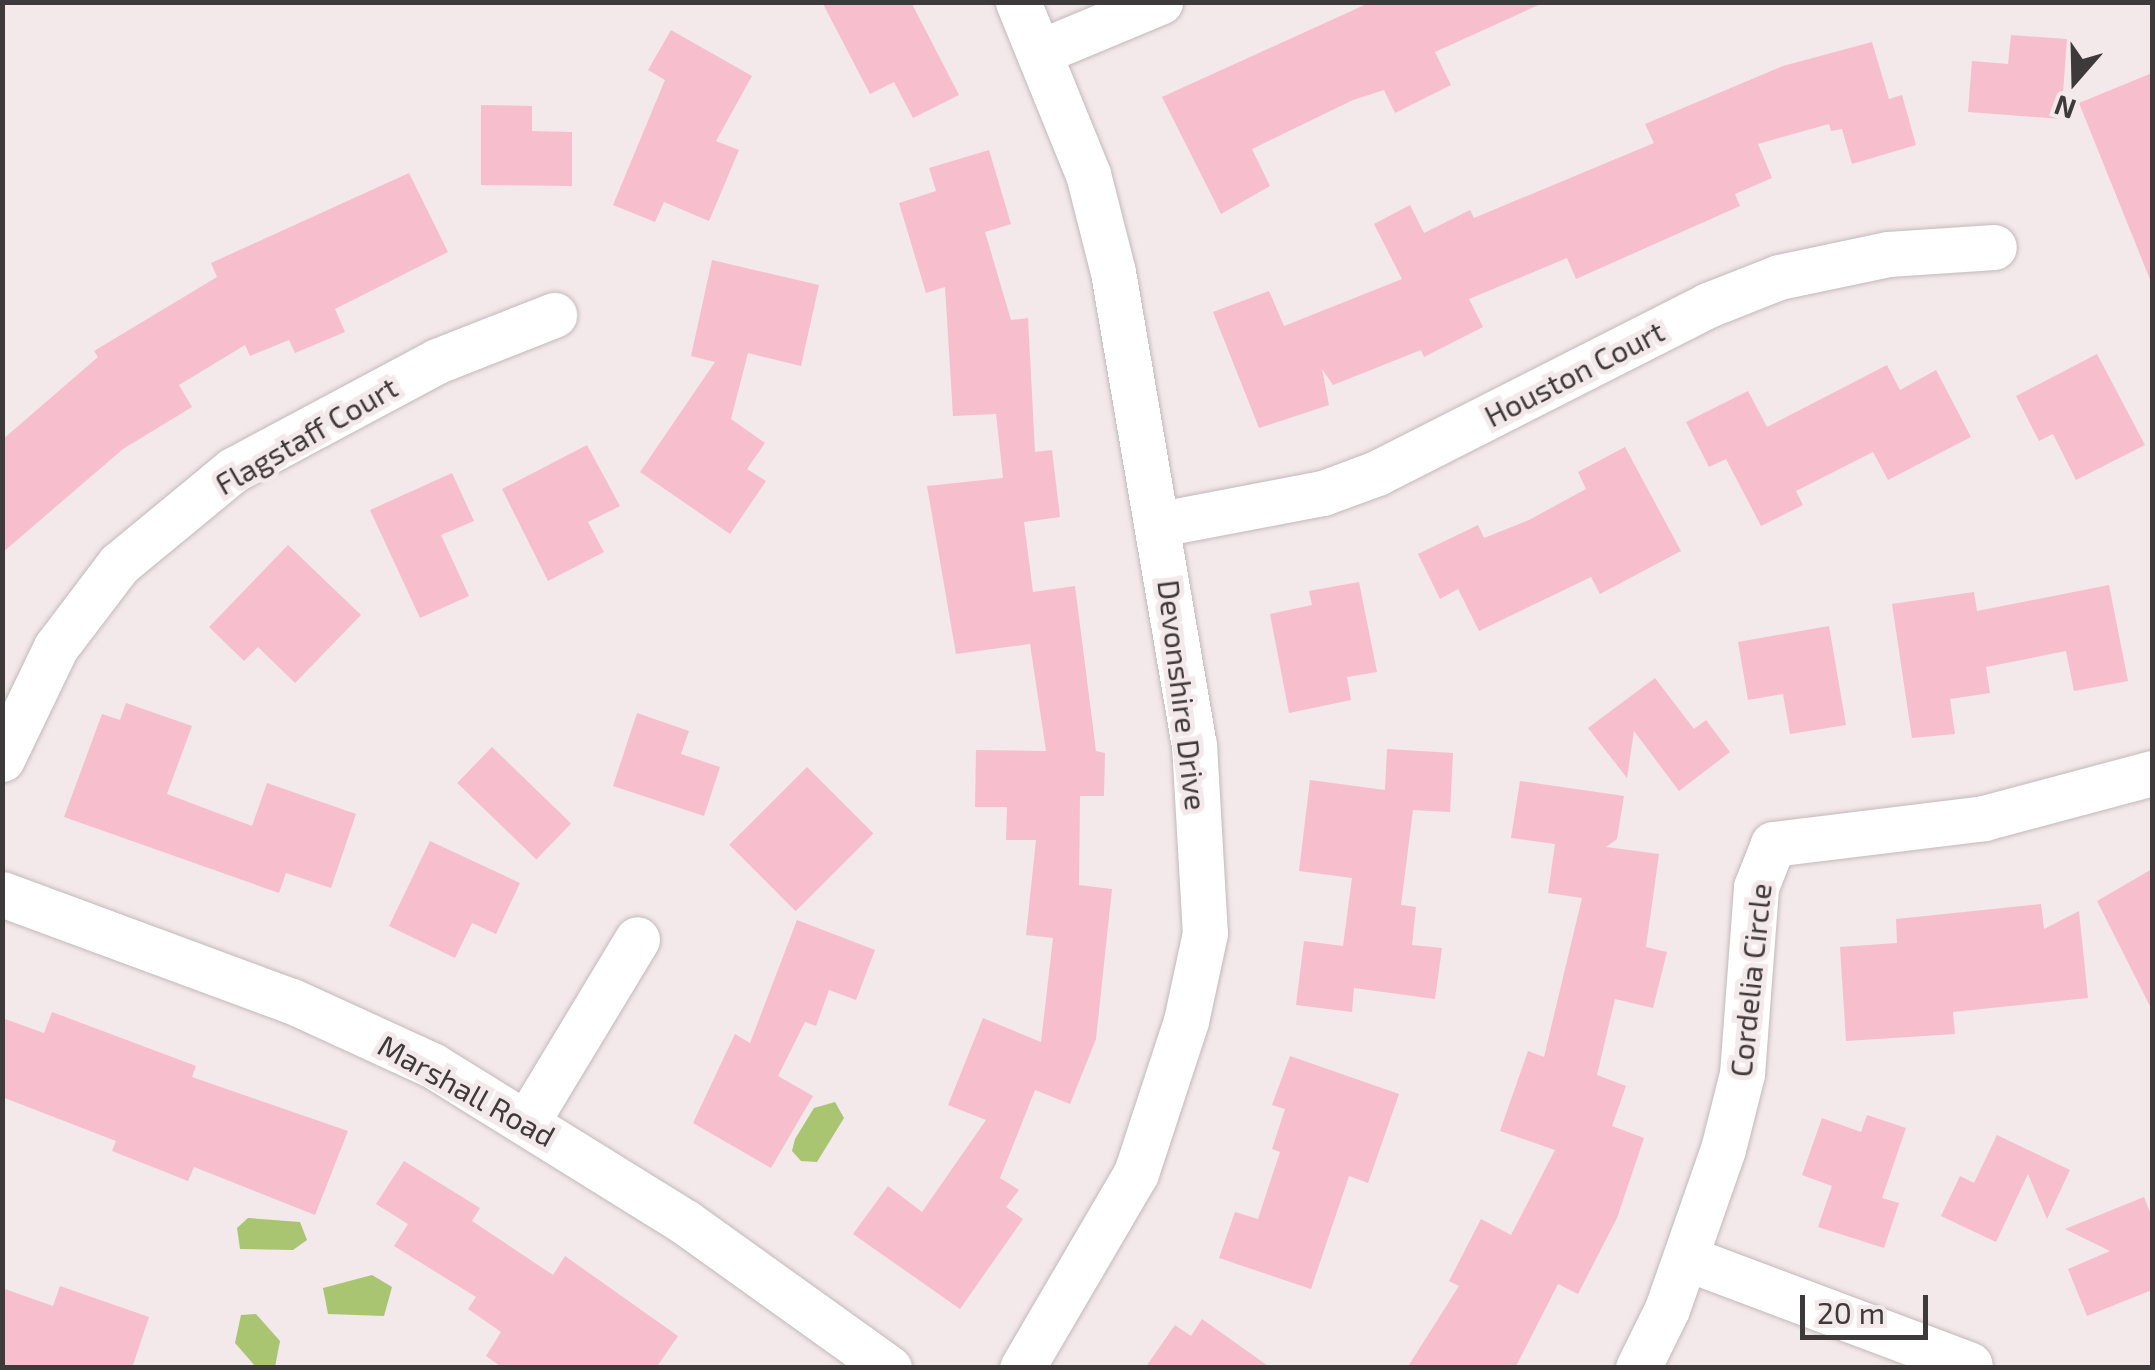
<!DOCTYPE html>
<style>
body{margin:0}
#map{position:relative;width:2155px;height:1370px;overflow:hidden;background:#f3e8ea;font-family:"Exo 2",sans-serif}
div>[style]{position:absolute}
.water>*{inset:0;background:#a9c572}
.building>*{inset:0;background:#f7bfcd;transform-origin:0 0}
.roads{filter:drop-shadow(0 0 2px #c3b9bb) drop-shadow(0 0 2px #c3b9bb)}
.minor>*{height:45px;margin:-22.5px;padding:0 22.5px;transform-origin:22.5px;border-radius:22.5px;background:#fff}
span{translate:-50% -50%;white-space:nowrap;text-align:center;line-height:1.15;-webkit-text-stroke:10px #f3e8ea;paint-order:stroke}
.street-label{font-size:30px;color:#3e393a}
.frame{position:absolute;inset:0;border:5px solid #3e393a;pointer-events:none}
.north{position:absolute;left:2025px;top:30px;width:100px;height:100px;-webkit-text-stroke:8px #f3e8ea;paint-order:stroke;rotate:200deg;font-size:28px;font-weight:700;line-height:40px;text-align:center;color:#3e393a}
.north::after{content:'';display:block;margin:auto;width:35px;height:45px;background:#3e393a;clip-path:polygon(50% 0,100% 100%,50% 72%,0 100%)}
.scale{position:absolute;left:1800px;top:1295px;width:128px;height:45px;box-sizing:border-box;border:5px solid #3e393a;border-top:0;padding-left:12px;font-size:30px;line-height:35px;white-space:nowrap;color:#3e393a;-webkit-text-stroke:8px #f3e8ea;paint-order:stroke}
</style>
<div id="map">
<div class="water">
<div style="clip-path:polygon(835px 1102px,844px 1118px,817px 1162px,801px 1161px,792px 1151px,795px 1139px,814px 1108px)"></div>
<div style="clip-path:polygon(248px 1218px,300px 1222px,307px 1240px,293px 1250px,240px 1249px,237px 1228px)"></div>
<div style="clip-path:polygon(372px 1275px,392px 1287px,384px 1316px,328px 1314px,323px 1288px)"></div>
<div style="clip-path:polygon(256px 1314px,280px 1341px,275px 1367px,256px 1367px,235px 1343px,241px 1315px)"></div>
</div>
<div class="building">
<div style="clip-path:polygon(822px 2px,911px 2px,959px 95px,913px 118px,894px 82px,870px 94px)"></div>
<div style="clip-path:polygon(1371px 2px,1545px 2px,1435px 52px,1451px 85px,1395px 113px,1384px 90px,1353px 100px,1252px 149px,1270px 186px,1221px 214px,1162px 97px)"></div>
<div style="clip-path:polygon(671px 30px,752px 76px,716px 141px,739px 150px,709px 221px,664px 202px,655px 222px,613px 205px,665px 80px,648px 70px)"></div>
<div style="clip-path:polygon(2011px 35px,2067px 39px,2061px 119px,1968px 112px,1972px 61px,2008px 64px)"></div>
<div style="clip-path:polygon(1872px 42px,1889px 99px,1902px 95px,1916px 145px,1852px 164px,1842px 129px,1831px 131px,1829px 124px,1758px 144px,1772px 178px,1735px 194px,1740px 206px,1576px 279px,1567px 258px,1469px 299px,1483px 327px,1424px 357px,1421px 350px,1333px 385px,1322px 369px,1329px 405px,1259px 428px,1213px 312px,1269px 291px,1284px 326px,1402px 279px,1374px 224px,1410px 205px,1424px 233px,1470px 210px,1474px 218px,1654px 143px,1645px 124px,1783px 66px)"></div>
<div style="clip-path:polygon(2152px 73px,2152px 282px,2151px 282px,2079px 103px)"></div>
<div style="clip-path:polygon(481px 105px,532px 106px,532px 131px,572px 132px,572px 186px,481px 185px)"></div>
<div style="clip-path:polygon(989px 150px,1011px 224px,985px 232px,1011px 320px,1028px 318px,1035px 452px,1052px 450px,1060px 517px,1024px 522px,1033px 592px,1075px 586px,1096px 751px,1105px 753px,1104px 796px,1080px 796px,1079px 885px,1112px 889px,1096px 1039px,1070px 1104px,1035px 1090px,1000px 1178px,1019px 1190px,1006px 1207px,1023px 1219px,960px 1309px,853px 1234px,888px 1186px,922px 1212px,986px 1120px,948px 1105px,983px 1018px,1041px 1042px,1053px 938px,1026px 935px,1036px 840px,1006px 840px,1007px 807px,975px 807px,976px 750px,1046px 751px,1030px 644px,956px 654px,927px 486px,1003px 478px,996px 414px,953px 416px,945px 287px,926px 293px,899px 203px,936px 191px,929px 168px)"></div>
<div style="clip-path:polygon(409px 173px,448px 252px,335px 309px,345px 332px,295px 353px,289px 340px,250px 356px,245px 345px,179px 385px,192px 407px,123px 449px,2px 553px,2px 440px,98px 357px,94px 351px,217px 277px,211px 263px)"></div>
<div style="clip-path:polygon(712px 260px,819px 285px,801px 366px,748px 353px,731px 419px,765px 443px,747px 469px,766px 481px,730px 534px,640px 472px,715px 362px,691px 356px)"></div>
<div style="clip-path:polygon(2097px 354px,2145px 445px,2076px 480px,2053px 434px,2039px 441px,2016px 396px)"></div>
<div style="clip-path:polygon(1887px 365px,1900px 390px,1936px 370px,1971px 437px,1888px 480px,1873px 452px,1796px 491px,1803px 505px,1761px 526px,1726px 459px,1709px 467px,1686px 422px,1748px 391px,1767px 427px)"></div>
<div style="clip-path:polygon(587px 445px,620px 506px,588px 522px,604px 552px,548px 581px,502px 489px)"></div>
<div style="clip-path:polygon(1625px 447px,1681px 551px,1600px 594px,1591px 577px,1479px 631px,1458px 589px,1440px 599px,1418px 554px,1478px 525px,1484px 538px,1529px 520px,1586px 489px,1578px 472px)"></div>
<div style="clip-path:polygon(452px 473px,474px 521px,441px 535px,469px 596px,420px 618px,370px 510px)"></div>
<div style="clip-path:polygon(288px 545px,361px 615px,295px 683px,258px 647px,244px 661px,209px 627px)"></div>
<div style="clip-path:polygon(1359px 582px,1377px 672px,1347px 677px,1351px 700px,1289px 713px,1270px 614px,1312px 605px,1309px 591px)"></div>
<div style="clip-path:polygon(2109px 585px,2128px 681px,2074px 691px,2066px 651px,1986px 667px,1990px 693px,1950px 699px,1955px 734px,1912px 738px,1892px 604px,1974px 592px,1977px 611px)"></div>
<div style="clip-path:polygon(1829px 626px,1846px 725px,1790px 734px,1783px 694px,1748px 700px,1738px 642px)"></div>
<div style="clip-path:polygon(1655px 678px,1694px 729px,1706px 720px,1730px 752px,1679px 791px,1634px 731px,1627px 778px,1588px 728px)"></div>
<div style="clip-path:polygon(126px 703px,192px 726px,167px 794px,252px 826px,267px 783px,356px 814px,331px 888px,286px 873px,279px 893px,64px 817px,102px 714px,120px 720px)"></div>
<div style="clip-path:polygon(637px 713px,689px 731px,681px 754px,720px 767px,704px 816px,613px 786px)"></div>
<div style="left:492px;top:747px;width:110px;height:50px;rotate:44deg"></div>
<div style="clip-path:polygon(1387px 749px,1453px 753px,1450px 812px,1413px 810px,1401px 905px,1416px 907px,1412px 945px,1442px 948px,1435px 999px,1354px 988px,1352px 1012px,1296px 1005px,1304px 941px,1343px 946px,1352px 878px,1299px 871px,1310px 780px,1385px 790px)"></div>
<div style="left:807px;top:767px;width:94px;height:110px;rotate:45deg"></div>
<div style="clip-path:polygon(1520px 781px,1624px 796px,1617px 839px,1606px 847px,1659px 854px,1646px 947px,1667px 952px,1653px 1008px,1615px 999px,1597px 1075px,1626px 1086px,1612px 1126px,1644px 1138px,1617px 1218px,1578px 1294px,1558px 1284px,1515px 1368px,1407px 1368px,1459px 1286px,1449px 1281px,1481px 1219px,1511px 1235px,1555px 1150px,1500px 1131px,1528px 1051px,1544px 1057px,1582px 898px,1548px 893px,1555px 844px,1511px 838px)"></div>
<div style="clip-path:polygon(430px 841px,520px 883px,496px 934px,472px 923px,455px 958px,389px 926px)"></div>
<div style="clip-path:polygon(2152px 869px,2152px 1010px,2097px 901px)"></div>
<div style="clip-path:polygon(2041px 904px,2044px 929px,2079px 911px,2088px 998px,1953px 1012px,1955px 1034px,1846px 1041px,1840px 947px,1897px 943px,1896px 919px)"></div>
<div style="clip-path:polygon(797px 920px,875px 950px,856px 1000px,829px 990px,816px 1026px,805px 1022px,778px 1076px,813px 1096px,771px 1168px,693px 1123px,735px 1034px,750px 1043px)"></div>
<div style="clip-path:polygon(52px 1012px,196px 1066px,192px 1077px,348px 1131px,315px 1215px,194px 1167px,188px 1181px,112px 1151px,116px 1141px,2px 1097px,2px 1018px,44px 1033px)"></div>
<div style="clip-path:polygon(1290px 1056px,1399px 1094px,1368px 1183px,1349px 1176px,1311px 1289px,1219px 1258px,1235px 1212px,1258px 1219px,1280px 1152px,1272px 1149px,1285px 1109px,1272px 1105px)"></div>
<div style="clip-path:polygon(1867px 1115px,1906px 1128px,1882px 1198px,1899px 1203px,1884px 1248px,1818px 1227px,1832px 1186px,1802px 1175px,1822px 1118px,1861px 1132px)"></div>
<div style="clip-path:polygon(1997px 1135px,2070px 1170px,2047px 1219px,2028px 1174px,1996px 1242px,1941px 1216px,1960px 1176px,1974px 1183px)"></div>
<div style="clip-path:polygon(404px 1161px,480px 1208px,472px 1221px,553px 1275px,565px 1256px,678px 1336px,656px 1368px,503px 1368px,486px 1356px,501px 1332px,468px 1309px,476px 1297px,394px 1246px,408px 1224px,376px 1204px)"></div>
<div style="clip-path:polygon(2144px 1197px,2152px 1217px,2152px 1290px,2087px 1316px,2068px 1269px,2110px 1251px,2065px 1229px)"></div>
<div style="clip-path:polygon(60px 1286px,149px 1317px,132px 1368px,2px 1368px,2px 1288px,53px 1306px)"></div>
<div style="clip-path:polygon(1202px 1319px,1271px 1368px,1145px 1368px,1175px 1325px,1191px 1336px)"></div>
</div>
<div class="roads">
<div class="minor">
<div style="left:1018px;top:2px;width:186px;rotate:67.9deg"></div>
<div style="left:1088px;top:174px;width:101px;rotate:75.7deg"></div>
<div style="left:1113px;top:272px;width:479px;rotate:80.3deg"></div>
<div style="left:1194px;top:744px;width:189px;rotate:86.7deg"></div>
<div style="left:1205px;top:933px;width:90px;rotate:102.2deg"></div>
<div style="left:1186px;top:1021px;width:160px;rotate:108.2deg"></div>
<div style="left:1136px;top:1173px;width:226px;rotate:120.3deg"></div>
<div style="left:1042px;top:51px;width:128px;rotate:-22.6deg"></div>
<div style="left:1160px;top:524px;width:166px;rotate:-10.8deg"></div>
<div style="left:1323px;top:493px;width:58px;rotate:-20.3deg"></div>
<div style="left:1377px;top:473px;width:371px;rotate:-26.9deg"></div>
<div style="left:1708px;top:305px;width:76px;rotate:-21.5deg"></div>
<div style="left:1779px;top:277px;width:111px;rotate:-11.9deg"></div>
<div style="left:1888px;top:254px;width:106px;rotate:-3.8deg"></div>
<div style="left:2px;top:759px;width:124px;rotate:-64.3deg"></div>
<div style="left:56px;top:647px;width:104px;rotate:-52.8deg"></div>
<div style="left:119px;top:564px;width:148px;rotate:-39.5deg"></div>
<div style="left:233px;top:470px;width:231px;rotate:-28.1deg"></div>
<div style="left:437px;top:361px;width:126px;rotate:-21.5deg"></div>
<div style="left:2px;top:894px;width:309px;rotate:20.3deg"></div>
<div style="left:292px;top:1001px;width:154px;rotate:24.6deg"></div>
<div style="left:432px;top:1065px;width:298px;rotate:31.8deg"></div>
<div style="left:685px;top:1222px;width:251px;rotate:35.6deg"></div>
<div style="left:528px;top:1120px;width:211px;rotate:-58.9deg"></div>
<div style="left:1686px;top:1258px;width:303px;rotate:20.6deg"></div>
<div style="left:1638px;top:1368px;width:66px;rotate:-63.8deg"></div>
<div style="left:1667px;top:1309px;width:170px;rotate:-70.7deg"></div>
<div style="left:1723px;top:1149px;width:77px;rotate:-75.8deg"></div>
<div style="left:1742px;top:1074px;width:188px;rotate:-85.7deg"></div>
<div style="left:1756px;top:887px;width:46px;rotate:-68.4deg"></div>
<div style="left:1773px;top:844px;width:213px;rotate:-7deg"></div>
<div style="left:1984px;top:818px;width:174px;rotate:-15deg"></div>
</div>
</div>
<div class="street-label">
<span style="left:1574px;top:373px;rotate:-27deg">Houston Court</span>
<span style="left:306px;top:435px;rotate:-30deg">Flagstaff Court</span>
<span style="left:1183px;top:695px;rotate:83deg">Devonshire Drive</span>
<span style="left:1750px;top:980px;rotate:-84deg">Cordelia Circle</span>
<span style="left:467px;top:1090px;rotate:29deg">Marshall Road</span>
</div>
<div class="frame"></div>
<div class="north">N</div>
<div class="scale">20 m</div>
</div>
